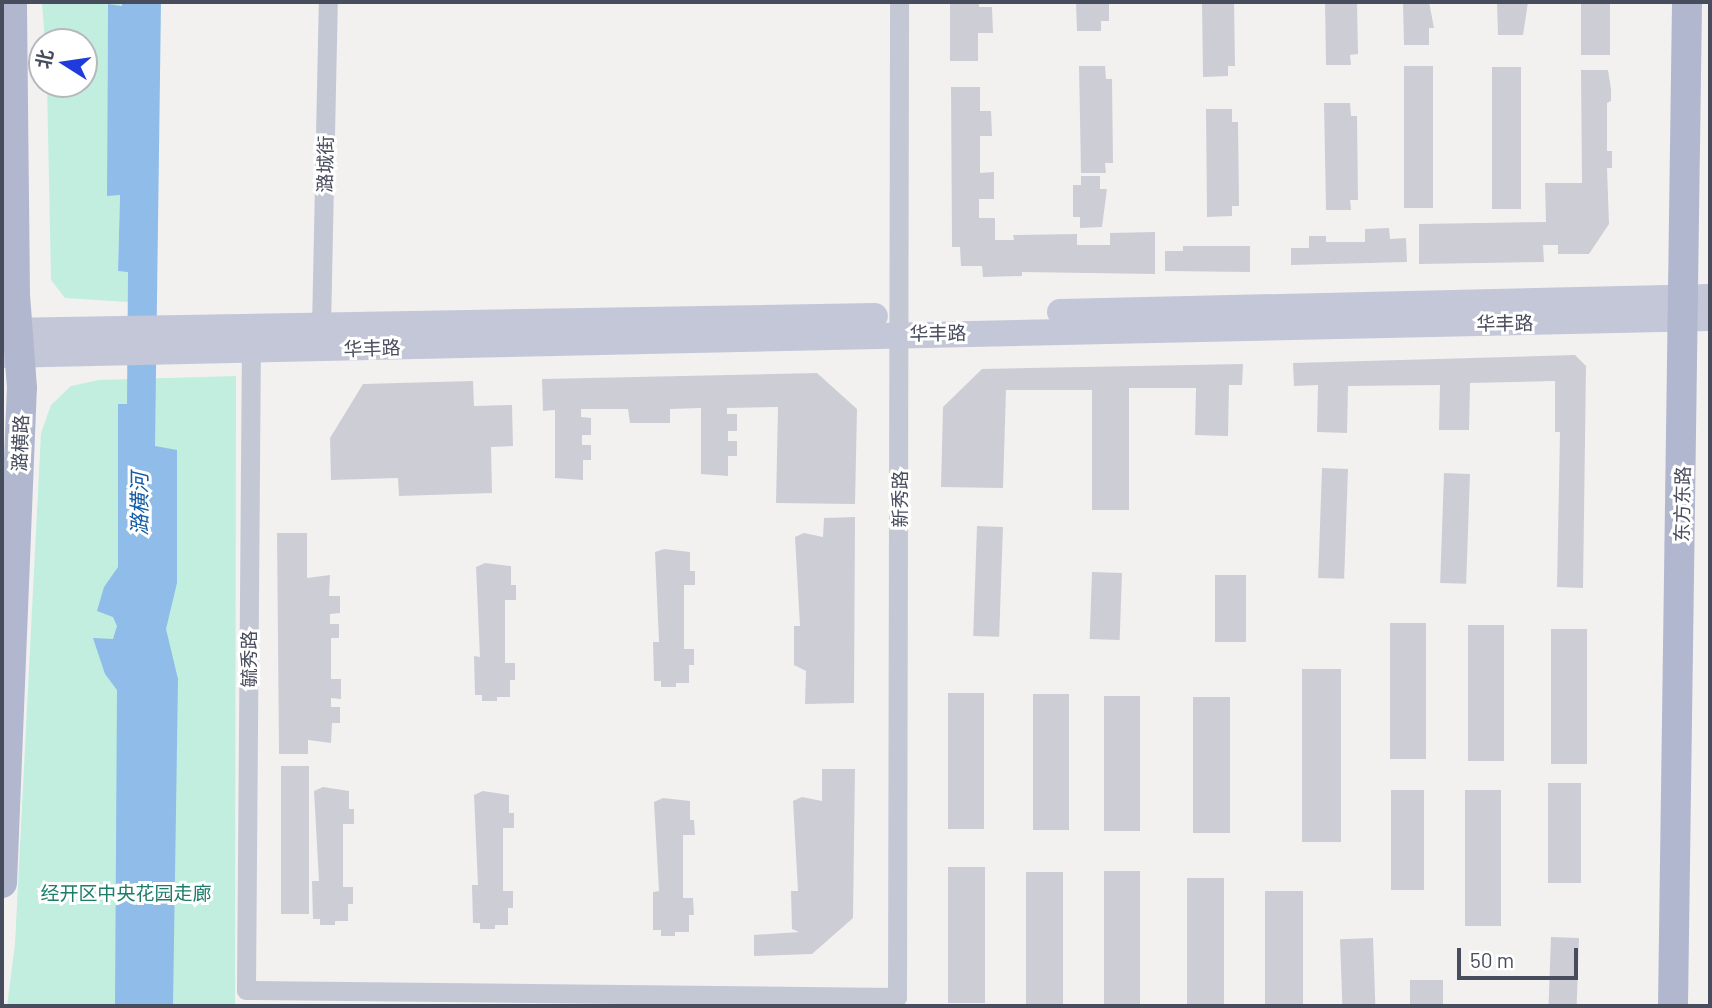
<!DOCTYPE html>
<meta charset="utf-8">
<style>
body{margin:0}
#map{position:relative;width:1712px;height:1008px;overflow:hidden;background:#f2f1f0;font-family:Barlow,"Noto Sans SC",sans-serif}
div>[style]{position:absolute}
.green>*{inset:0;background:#c1eedf}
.water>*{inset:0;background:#8fbce9}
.building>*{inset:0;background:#cdced5;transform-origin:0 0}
.street>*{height:19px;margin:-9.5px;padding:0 9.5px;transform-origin:9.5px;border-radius:9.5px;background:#c4c8d4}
.secondary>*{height:26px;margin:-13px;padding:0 13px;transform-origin:13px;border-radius:13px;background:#c3c7d8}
.primary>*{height:30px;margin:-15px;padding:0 15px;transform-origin:15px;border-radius:15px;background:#b1b7ce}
span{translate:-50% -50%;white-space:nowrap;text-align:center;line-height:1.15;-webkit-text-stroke:6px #fff;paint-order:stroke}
.street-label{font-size:19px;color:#484d5d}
.park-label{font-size:19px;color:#1b7d68}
.water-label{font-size:21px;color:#115ca7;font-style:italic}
.frame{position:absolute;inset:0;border:4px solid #484d5d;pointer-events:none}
.north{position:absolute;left:28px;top:28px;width:70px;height:70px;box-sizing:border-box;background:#fff;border:2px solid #b6b8be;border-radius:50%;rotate:282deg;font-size:19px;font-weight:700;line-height:28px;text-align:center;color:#484d5d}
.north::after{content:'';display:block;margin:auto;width:24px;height:32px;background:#1f3bdd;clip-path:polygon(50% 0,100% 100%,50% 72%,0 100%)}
.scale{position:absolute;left:1457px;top:948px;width:121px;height:32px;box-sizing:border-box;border:4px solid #484d5d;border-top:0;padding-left:9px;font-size:21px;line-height:24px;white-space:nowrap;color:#484d5d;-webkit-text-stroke:5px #fff;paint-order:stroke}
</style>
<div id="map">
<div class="green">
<div style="clip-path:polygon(42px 2px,122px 2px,122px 6px,108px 5px,107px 195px,120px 194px,118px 270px,128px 271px,128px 302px,65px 298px,51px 280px,47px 84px,84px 84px,84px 42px,45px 42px)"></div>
<div style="clip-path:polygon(236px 376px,235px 1006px,7px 1006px,15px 944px,41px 433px,51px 405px,71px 386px,99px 380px)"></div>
</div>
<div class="water">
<div style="clip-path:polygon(122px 2px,161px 2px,155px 446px,177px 450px,177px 583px,166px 629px,178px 679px,173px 1006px,115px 1006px,117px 690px,105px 674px,93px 638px,113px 639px,117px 626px,113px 617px,97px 611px,104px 587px,118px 567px,118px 404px,127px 404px,128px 272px,118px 271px,120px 195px,107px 196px,108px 4px,122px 6px)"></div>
</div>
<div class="building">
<div style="clip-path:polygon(950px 2px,979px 2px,979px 7px,992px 7px,993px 33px,978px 33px,978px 61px,950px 61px)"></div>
<div style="clip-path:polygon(1076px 2px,1109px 2px,1109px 21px,1101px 21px,1101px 31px,1077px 31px)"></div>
<div style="clip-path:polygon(1202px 2px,1234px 2px,1235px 66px,1228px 66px,1228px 76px,1203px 77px)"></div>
<div style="clip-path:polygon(1325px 2px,1357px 2px,1358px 54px,1350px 55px,1351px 65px,1326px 65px)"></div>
<div style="clip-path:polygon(1403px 2px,1429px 2px,1434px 28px,1429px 28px,1429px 45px,1404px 45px)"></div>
<div style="clip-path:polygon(1497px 2px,1528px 2px,1523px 35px,1498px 35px)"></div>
<div style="left:1581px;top:2px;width:29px;height:53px"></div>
<div style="clip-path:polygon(1079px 66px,1105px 66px,1106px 79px,1112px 79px,1113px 163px,1105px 163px,1106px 173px,1081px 173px)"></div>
<div style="left:1404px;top:66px;width:29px;height:142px"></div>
<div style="left:1492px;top:67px;width:29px;height:142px"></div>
<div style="clip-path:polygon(1581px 70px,1608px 70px,1611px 89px,1611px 101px,1607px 103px,1607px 151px,1612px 151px,1612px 168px,1607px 168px,1609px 224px,1589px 254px,1558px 254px,1558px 245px,1543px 245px,1544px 262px,1419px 264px,1419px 224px,1546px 222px,1545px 183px,1582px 183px)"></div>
<div style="clip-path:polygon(951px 87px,980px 87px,980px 111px,991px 111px,992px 136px,980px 136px,980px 173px,994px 172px,994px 199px,979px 199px,979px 218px,995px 218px,995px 240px,1014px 240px,1013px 235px,1077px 234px,1077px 245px,1110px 245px,1110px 233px,1155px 232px,1155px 274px,1022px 272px,1022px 276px,983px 277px,982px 266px,961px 266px,960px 247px,952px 247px)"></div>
<div style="clip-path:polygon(1324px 103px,1350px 103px,1351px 116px,1357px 116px,1358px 200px,1350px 200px,1351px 210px,1326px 210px)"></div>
<div style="clip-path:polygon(1206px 109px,1232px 109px,1232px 122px,1238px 122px,1239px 206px,1232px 206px,1232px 216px,1207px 217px)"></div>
<div style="clip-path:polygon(1081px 176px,1100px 176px,1100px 189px,1107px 189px,1102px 227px,1080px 228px,1080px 217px,1073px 217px,1073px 185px,1081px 185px)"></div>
<div style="clip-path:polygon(1389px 228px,1390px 239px,1406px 238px,1407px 262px,1291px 265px,1291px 248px,1309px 248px,1309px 236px,1326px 236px,1326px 242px,1365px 242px,1365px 229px)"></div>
<div style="clip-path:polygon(1183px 246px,1250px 246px,1250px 272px,1165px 271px,1165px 251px,1183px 251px)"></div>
<div style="clip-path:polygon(1575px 355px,1586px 366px,1583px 588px,1557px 587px,1560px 432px,1555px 432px,1555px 381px,1470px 383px,1469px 430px,1439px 430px,1440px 385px,1348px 386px,1347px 433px,1317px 432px,1318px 385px,1294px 386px,1293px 363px)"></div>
<div style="clip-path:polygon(1243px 364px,1242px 385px,1229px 385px,1228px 436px,1195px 435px,1196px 388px,1129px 388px,1129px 510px,1092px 510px,1092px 390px,1006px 390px,1003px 488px,941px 487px,943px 407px,982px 369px)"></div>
<div style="clip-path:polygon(817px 373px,857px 409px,855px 504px,776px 503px,778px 407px,727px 408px,727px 414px,737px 414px,737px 431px,728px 431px,728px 441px,737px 441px,737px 456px,728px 456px,728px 476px,701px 474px,701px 408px,670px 409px,670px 423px,630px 423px,628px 409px,581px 409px,581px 417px,591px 418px,591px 435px,582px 435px,582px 445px,591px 445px,591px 460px,583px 460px,583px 480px,555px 478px,555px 410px,543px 411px,542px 379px)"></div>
<div style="clip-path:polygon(473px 381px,474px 406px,512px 405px,513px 446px,491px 447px,492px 493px,399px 496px,398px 478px,331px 480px,330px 438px,363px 384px)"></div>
<div style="left:1322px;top:468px;width:26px;height:110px;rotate:2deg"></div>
<div style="left:1444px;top:473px;width:26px;height:110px;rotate:2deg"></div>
<div style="clip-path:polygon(855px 517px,854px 703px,805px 704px,806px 671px,794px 665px,794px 626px,800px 626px,795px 537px,804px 533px,823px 537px,824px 518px)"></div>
<div style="left:977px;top:526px;width:26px;height:110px;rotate:2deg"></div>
<div style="clip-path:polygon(277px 533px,307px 533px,307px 578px,330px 575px,329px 596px,340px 596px,340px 613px,330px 614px,330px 624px,339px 624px,339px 638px,331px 638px,331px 679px,341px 679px,341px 699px,331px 698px,331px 707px,340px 707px,340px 723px,332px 723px,331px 743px,308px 740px,308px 754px,279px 754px)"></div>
<div style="clip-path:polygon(664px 549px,690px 552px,690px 571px,695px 571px,695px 585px,684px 585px,684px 649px,694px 649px,694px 665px,689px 665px,689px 683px,676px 683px,676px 687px,661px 687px,661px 681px,654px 681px,653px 642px,659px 642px,655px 552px)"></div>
<div style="clip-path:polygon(485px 563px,511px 566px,511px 585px,516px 585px,516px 600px,505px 600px,505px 663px,515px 663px,515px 680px,510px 680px,510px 697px,497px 697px,497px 701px,482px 701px,482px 695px,475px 695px,474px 656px,480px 657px,476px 567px)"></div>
<div style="left:1092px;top:572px;width:30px;height:67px;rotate:2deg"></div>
<div style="left:1215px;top:575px;width:31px;height:67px"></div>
<div style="left:1426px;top:623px;width:136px;height:36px;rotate:90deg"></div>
<div style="left:1504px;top:625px;width:136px;height:36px;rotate:90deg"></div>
<div style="left:1551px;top:629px;width:36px;height:135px"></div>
<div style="left:1302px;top:669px;width:39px;height:173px"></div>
<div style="left:984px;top:693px;width:136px;height:36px;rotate:90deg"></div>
<div style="left:1069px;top:694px;width:136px;height:36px;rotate:90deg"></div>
<div style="left:1104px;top:696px;width:36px;height:135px"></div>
<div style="left:1193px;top:697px;width:37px;height:136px"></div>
<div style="left:281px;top:766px;width:28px;height:148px"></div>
<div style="clip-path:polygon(822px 769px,855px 769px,853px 918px,812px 954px,754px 956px,754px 935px,799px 932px,792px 929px,791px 891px,798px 891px,793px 801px,802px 797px,822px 801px)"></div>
<div style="left:1548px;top:783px;width:33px;height:100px"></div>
<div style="clip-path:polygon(323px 787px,349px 791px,349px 809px,354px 809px,354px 824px,343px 824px,343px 887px,353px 887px,353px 904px,348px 904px,348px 921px,335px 921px,335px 925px,320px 925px,320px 919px,313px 919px,312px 881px,319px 881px,314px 791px)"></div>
<div style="left:1391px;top:790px;width:33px;height:100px"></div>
<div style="left:1465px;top:790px;width:36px;height:136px"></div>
<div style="clip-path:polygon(483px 791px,509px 795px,509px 813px,514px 813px,514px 828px,503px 828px,503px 891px,513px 891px,513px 908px,508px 908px,508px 925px,495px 925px,495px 929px,480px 929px,480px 923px,473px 923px,472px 885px,478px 885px,474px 795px)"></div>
<div style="clip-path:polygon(663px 798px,690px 801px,690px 820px,694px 820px,695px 835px,683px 835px,683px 898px,693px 898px,694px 915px,689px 915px,689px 932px,675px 932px,675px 936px,661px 936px,661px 930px,653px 930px,653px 892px,659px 891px,654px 802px)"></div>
<div style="left:948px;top:867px;width:37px;height:136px"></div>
<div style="left:1104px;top:871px;width:36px;height:135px"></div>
<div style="left:1063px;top:872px;width:134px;height:37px;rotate:90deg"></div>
<div style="left:1187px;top:878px;width:37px;height:128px"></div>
<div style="left:1265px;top:891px;width:38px;height:115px"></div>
<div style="left:1551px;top:937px;width:28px;height:69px;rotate:2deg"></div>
<div style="left:1373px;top:938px;width:68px;height:33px;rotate:88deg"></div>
<div style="left:1443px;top:980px;width:26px;height:33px;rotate:90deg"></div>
</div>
<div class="street">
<div style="left:321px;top:327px;width:325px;rotate:-88.8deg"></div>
<div style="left:251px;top:338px;width:652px;rotate:90.44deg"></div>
<div style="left:246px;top:990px;width:651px;rotate:0.62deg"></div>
<div style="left:897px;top:997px;width:995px;rotate:-89.88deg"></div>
</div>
<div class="secondary">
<div style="left:1060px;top:312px;width:650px;rotate:-1.32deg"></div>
<div style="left:2px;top:331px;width:873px;rotate:-0.98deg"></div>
<div style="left:2px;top:355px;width:1708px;rotate:-1.24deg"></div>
</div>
<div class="primary">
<div style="left:2px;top:883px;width:495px;rotate:-87.7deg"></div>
<div style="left:22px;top:388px;width:93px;rotate:-94.3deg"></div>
<div style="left:15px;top:295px;width:293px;rotate:-90.6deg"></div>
<div style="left:1673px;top:1006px;width:1004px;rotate:-89.2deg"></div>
</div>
<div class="street-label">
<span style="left:325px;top:164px;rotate:-89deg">潞城街</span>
<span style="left:1505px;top:323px;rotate:-1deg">华丰路</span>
<span style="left:938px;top:333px;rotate:-1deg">华丰路</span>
<span style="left:372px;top:348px;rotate:-2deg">华丰路</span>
<span style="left:20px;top:443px;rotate:-88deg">潞横路</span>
<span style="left:900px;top:499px;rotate:-90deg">新秀路</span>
<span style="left:1682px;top:504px;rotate:-89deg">东方东路</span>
<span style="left:249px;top:659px;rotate:-90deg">毓秀路</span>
</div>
<div class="park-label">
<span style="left:126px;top:893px">经开区中央花园走廊</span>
</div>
<div class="water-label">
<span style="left:139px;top:504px;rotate:-90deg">潞横河</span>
</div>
<div class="frame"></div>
<div class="north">北</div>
<div class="scale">50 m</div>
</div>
